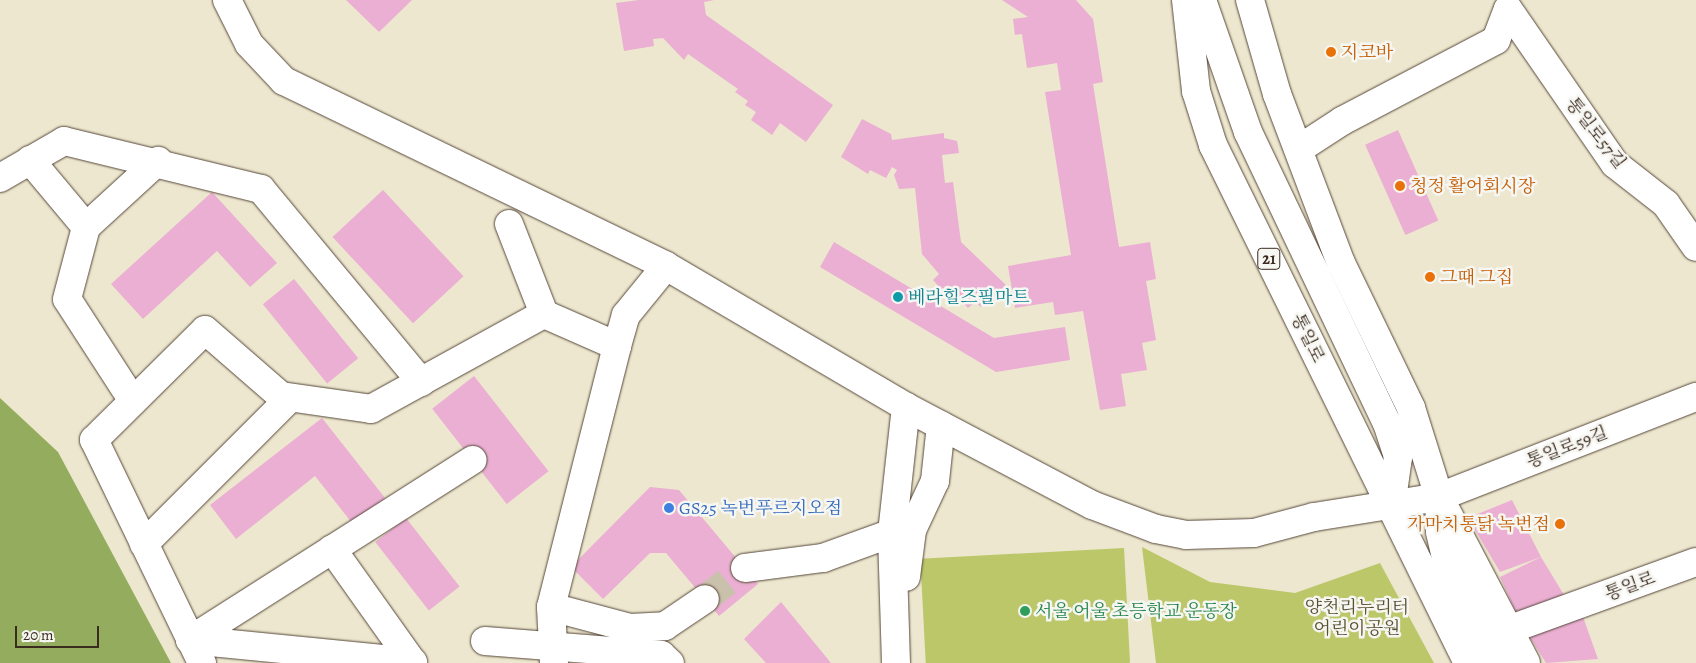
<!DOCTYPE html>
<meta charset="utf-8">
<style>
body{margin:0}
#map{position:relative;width:1696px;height:663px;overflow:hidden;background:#ede7cf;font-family:Alegreya,"Noto Serif KR",serif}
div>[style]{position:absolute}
.green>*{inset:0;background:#bbc769;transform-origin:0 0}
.forest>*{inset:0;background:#94ac5d}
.building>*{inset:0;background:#eaafd2;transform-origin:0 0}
.minor-tunnel>*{height:28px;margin-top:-14px;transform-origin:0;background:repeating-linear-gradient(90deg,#c9c1ac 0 28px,transparent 0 42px)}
.roads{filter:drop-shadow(0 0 1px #564639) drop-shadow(0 0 1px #564639)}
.minor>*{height:28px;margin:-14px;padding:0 14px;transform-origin:14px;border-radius:14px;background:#fff}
.major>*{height:28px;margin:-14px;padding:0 14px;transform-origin:14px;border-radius:14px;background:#fff}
.dots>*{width:14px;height:14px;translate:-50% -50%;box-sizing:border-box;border:2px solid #f6f6f2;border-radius:50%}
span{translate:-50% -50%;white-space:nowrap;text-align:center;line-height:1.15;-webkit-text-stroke:5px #f6f6f2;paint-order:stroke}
.shield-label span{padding:1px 4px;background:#f6f6f2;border:1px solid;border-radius:4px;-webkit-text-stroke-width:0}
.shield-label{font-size:16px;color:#3b2a1e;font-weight:700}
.food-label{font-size:18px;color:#c56008}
.left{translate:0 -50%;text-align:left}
.right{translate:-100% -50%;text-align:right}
.street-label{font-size:18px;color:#3b2a1e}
.culture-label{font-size:18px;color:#0d838f}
.shop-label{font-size:18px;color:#366cbe}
.park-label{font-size:18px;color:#5b5131}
.leisure-label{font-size:18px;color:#27864d}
.scale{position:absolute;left:15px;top:626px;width:84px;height:22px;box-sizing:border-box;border:2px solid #3b2a1e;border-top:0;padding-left:6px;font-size:15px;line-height:18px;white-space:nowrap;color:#3b2a1e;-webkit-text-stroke:4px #f6f6f2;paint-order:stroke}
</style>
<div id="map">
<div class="green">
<div style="clip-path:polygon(1142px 547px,1210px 582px,1295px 593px,1380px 563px,1434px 663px,1156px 663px)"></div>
<div style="left:1124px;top:548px;width:115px;height:204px;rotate:87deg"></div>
</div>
<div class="forest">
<div style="clip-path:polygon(0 398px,58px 452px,171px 663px,0 663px)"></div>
</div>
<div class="building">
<div style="clip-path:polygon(346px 0,412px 0,379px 32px)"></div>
<div style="clip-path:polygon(639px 0,714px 0,704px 2px,706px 15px,833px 105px,806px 142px,780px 123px,772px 135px,751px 120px,756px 112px,745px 105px,748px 101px,735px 92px,738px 89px,688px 54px,684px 60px,663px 38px,653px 39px,654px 46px,624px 51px,616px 3px)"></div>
<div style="clip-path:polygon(1002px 0,1076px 0,1093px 19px,1103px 82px,1093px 84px,1119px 247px,1150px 242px,1156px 279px,1146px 281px,1156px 340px,1142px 343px,1147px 370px,1121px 374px,1126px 406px,1100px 410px,1083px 311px,1055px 315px,1053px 302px,1015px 308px,1008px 266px,1071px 255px,1045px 92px,1061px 90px,1057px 63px,1027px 68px,1022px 34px,1015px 35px,1013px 19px,1028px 17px)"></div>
<div style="clip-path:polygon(862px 119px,891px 134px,892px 140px,944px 133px,944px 138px,957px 141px,959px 153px,942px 155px,945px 183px,953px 182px,961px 242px,1006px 285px,981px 307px,975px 302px,968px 308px,948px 285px,942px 290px,933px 280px,939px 274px,922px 254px,915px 188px,899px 189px,894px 175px,897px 170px,892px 167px,886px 178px,870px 170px,868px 174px,841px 157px)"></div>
<div style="left:1398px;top:130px;width:99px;height:36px;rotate:66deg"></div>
<div style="left:383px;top:190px;width:118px;height:69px;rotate:47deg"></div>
<div style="clip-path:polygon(212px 192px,277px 263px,250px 287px,217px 251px,143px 319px,111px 284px)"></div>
<div style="clip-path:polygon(834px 242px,994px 338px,1065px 327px,1070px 360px,996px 372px,820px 267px)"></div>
<div style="left:294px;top:279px;width:102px;height:40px;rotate:51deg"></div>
<div style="left:474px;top:376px;width:121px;height:53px;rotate:52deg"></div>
<div style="clip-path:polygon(322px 418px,385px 498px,352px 523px,315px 476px,236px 539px,210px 505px)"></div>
<div style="clip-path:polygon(650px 487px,679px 490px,758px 584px,719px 616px,666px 553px,650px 553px,603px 599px,571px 567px)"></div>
<div style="clip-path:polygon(1512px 500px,1541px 557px,1500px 572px,1468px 518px)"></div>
<div style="left:406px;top:518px;width:87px;height:39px;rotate:52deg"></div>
<div style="clip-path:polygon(1541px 557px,1564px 595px,1516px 613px,1500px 577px)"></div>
<div style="clip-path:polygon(781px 602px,831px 663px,766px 663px,744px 639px)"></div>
<div style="clip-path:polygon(1583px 617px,1598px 659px,1546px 663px,1529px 636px)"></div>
</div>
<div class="minor-tunnel">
<div style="left:705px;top:599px;width:51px;rotate:-37.8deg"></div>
</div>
<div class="roads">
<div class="minor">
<div style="left:227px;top:0;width:49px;rotate:63.4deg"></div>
<div style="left:249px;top:44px;width:51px;rotate:46.6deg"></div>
<div style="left:284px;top:81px;width:424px;rotate:25.8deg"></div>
<div style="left:666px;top:266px;width:278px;rotate:30.4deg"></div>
<div style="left:906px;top:407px;width:210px;rotate:27.8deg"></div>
<div style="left:1092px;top:505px;width:68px;rotate:20.6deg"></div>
<div style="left:1156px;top:529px;width:31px;rotate:11deg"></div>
<div style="left:1186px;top:535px;width:68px;rotate:-1.7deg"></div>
<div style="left:1254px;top:533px;width:62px;rotate:-14.9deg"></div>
<div style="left:1314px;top:517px;width:127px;rotate:-9.1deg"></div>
<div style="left:1439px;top:497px;width:276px;rotate:-21.3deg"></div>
<div style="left:1202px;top:0;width:140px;rotate:70.8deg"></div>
<div style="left:1248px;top:132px;width:322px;rotate:64.5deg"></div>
<div style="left:1387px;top:423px;width:36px;rotate:72deg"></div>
<div style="left:1398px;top:457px;width:50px;rotate:98deg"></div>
<div style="left:1299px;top:149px;width:51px;rotate:-33.1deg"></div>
<div style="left:1342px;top:121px;width:174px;rotate:-27.7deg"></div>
<div style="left:1496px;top:40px;width:33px;rotate:-69deg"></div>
<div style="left:1508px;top:9px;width:188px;rotate:55.4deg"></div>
<div style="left:1615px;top:164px;width:65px;rotate:38.1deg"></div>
<div style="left:1666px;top:204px;width:52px;rotate:55.1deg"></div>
<div style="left:30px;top:160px;width:87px;rotate:50.1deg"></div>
<div style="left:0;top:178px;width:74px;rotate:-30deg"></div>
<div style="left:64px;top:141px;width:203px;rotate:13.7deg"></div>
<div style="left:261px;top:189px;width:251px;rotate:50.3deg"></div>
<div style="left:509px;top:224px;width:97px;rotate:68.7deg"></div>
<div style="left:544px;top:314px;width:80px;rotate:23.7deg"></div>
<div style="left:133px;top:401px;width:121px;rotate:-122.9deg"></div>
<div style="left:67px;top:299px;width:74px;rotate:-75.2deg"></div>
<div style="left:86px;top:227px;width:98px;rotate:-42.5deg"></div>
<div style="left:1439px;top:497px;width:35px;rotate:88deg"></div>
<div style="left:1440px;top:532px;width:36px;rotate:77deg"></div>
<div style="left:1448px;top:567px;width:108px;rotate:63deg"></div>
<div style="left:144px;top:544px;width:206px;rotate:-45deg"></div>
<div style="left:332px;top:549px;width:140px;rotate:54.6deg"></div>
<div style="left:745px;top:568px;width:79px;rotate:-7.3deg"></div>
<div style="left:823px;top:558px;width:73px;rotate:-19.9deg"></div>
<div style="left:906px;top:577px;width:47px;rotate:-82.7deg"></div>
<div style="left:912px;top:530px;width:54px;rotate:-64.9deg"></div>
<div style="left:935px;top:481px;width:56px;rotate:-83.9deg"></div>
<div style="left:551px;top:607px;width:82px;rotate:14.9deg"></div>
<div style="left:630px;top:628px;width:35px;rotate:-3deg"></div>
<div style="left:665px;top:626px;width:48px;rotate:-34deg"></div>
<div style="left:1508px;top:630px;width:200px;rotate:-19.9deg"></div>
<div style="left:190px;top:640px;width:335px;rotate:-32.5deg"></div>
<div style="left:190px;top:640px;width:224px;rotate:5.6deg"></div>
<div style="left:485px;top:641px;width:177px;rotate:4.5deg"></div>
<div style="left:661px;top:655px;width:12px;rotate:42deg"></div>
<div style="left:202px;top:663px;width:248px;rotate:-115.8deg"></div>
<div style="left:94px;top:440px;width:156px;rotate:-44.7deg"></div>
<div style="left:205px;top:330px;width:101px;rotate:41deg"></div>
<div style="left:281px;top:396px;width:91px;rotate:8.2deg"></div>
<div style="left:371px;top:409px;width:197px;rotate:-28.8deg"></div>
<div style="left:554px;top:663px;width:56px;rotate:-93.1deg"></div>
<div style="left:551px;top:607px;width:269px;rotate:-75.8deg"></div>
<div style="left:617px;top:346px;width:32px;rotate:-74deg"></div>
<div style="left:626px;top:315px;width:63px;rotate:-50.8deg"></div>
<div style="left:896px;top:663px;width:130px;rotate:-91.8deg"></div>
<div style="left:892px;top:533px;width:127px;rotate:-83.7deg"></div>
</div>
<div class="major">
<div style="left:1186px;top:0;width:92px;rotate:83.7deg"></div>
<div style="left:1196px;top:91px;width:57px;rotate:72.5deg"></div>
<div style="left:1213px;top:145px;width:577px;rotate:63.79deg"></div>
<div style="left:1250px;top:0;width:98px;rotate:74deg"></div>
<div style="left:1277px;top:94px;width:181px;rotate:69.3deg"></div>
<div style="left:1341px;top:263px;width:161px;rotate:64.2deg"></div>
<div style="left:1411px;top:408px;width:93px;rotate:72.5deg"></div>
<div style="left:1439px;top:497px;width:187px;rotate:62.3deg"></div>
</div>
</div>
<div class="dots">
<div style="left:1331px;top:52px;background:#e8710a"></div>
<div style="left:1400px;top:186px;background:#e8710a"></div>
<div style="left:1430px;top:277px;background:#e8710a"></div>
<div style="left:898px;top:297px;background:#0f9aa8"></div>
<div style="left:669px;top:508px;background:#3f7fe0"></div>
<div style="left:1560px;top:524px;background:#e8710a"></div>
<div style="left:1025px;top:611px;background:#2e9e5b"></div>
</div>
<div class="shield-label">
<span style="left:1269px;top:259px">21</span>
</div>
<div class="food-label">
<span class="left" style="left:1341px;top:52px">지코바</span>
<span class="left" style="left:1410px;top:186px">청정 활어회시장</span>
<span class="left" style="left:1440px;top:277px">그때 그집</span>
<span class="right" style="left:1550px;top:524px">가마치통닭 녹번점</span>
</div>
<div class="street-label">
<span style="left:1596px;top:133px;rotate:52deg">통일로57길</span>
<span style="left:1308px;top:338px;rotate:64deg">통일로</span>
<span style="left:1567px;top:447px;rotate:-21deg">통일로59길</span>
<span style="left:1630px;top:586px;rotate:-20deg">통일로</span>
</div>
<div class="culture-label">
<span class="left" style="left:908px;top:297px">베라힐즈필마트</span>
</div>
<div class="shop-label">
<span class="left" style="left:679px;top:508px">GS25 녹번푸르지오점</span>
</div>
<div class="park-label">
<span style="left:1357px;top:618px">양천리누리터<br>어린이공원</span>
</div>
<div class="leisure-label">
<span class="left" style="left:1035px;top:611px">서울 어울 초등학교 운동장</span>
</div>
<div class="scale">20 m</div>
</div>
